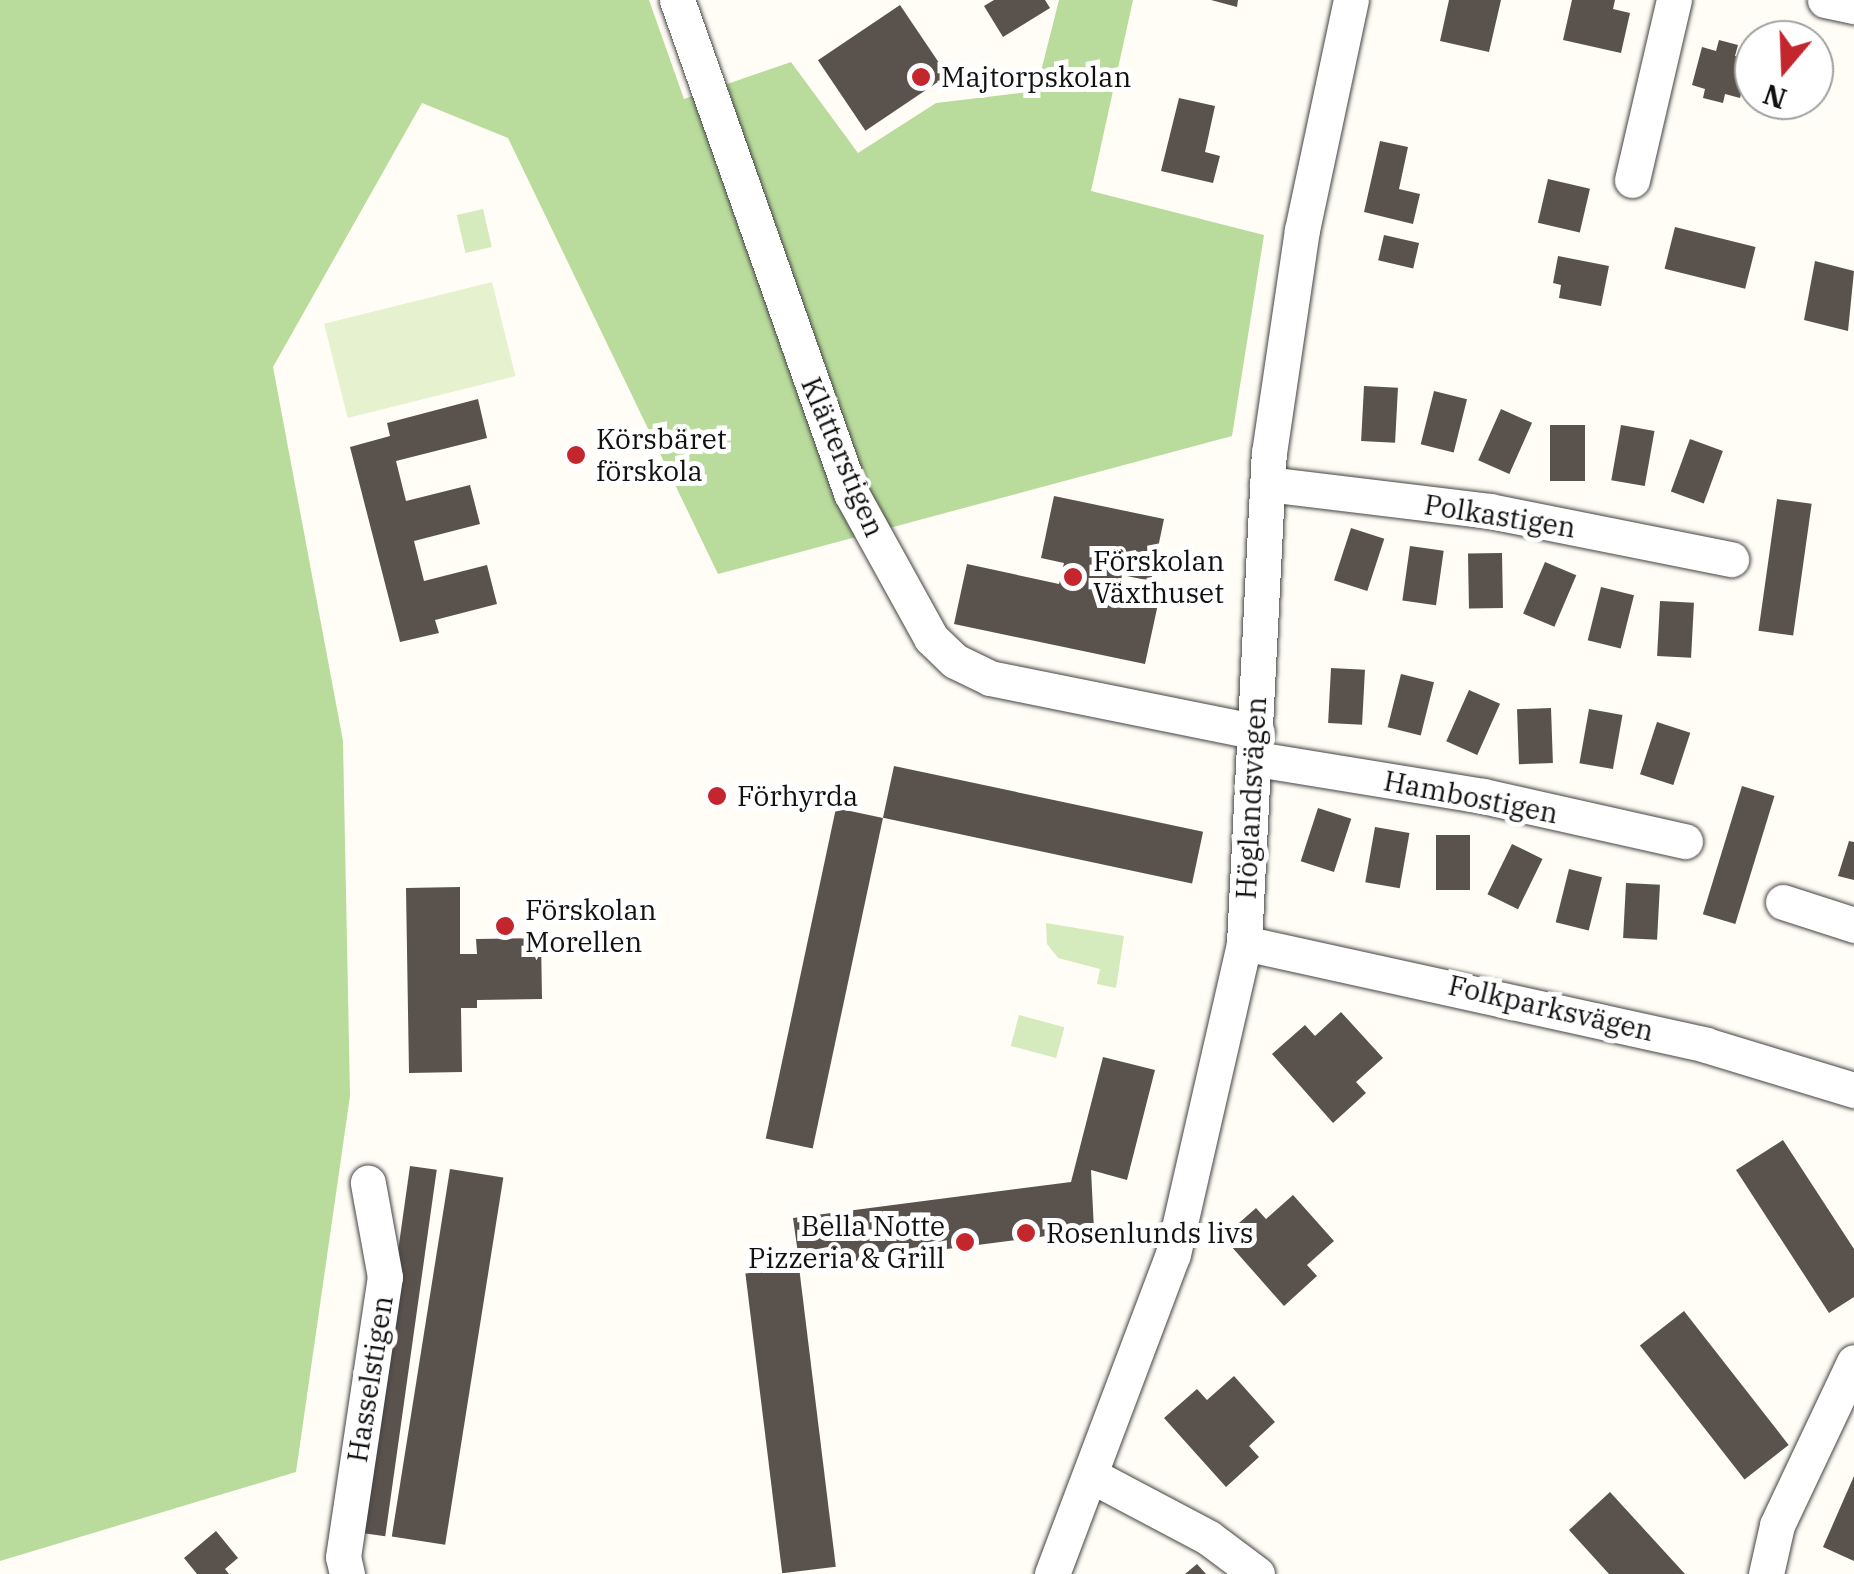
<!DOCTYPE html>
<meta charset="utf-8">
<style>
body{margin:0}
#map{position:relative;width:1854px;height:1574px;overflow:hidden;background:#fffdf5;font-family:"IBM Plex Serif",serif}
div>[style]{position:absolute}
.green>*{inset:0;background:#d5ebbd;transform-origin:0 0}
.forest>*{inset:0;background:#b9dc9c}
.pitch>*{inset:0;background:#e6f2cf;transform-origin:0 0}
.building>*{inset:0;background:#5a524d;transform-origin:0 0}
.roads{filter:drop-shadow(0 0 2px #444) drop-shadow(0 0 2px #444)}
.street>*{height:35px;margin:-17.5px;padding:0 17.5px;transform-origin:17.5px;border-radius:17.5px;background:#fff}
.dots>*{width:28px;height:28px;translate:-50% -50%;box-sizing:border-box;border:5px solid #fff;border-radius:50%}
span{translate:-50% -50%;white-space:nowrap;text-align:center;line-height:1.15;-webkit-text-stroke:10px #fff;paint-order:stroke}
.poi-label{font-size:28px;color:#111}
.left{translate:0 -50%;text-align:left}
.right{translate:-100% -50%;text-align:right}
.street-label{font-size:28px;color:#111}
.north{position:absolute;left:1734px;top:20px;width:100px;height:100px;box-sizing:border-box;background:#fff;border:2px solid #a0a0a0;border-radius:50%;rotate:199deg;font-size:28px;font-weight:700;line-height:40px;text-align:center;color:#111}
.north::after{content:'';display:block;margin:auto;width:35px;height:45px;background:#c4262e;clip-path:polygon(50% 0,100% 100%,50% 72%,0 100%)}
</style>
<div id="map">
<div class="green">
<div style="left:483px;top:209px;width:39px;height:27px;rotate:77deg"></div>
<div style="clip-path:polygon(1046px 923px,1124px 936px,1116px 988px,1097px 984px,1100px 969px,1058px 958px,1047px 944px)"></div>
<div style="left:1019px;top:1015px;width:47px;height:32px;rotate:15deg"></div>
</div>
<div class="forest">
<div style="clip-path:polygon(0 0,649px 0,684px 99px,791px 62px,858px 153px,936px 103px,1036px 91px,1059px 0,1133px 0,1091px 191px,1264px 235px,1232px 436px,718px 574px,508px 138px,422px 103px,273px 367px,343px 741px,350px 1096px,296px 1472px,0 1561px)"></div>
</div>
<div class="pitch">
<div style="left:492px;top:282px;width:97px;height:173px;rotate:76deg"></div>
</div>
<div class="building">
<div style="clip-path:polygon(994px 0,1045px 0,1050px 8px,1003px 37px,984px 6px)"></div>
<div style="clip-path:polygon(1211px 0,1238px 0,1237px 7px)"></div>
<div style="clip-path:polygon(1449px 0,1501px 0,1489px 52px,1440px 41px)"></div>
<div style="clip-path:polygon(1572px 0,1615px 0,1613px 9px,1630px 13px,1621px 53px,1563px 40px)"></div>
<div style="left:900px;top:5px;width:85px;height:99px;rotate:56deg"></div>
<div style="clip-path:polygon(1719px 40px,1738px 45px,1735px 56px,1750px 59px,1740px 98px,1725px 94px,1723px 103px,1703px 98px,1705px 89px,1692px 85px,1702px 47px,1716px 51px)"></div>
<div style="clip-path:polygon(1179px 98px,1215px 106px,1205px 152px,1220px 156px,1213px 183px,1161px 171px)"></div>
<div style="clip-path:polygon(1380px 141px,1408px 147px,1399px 189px,1420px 194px,1413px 224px,1364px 212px)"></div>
<div style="left:1548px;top:179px;width:43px;height:45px;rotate:13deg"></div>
<div style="left:1675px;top:227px;width:83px;height:43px;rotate:14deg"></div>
<div style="left:1384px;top:235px;width:36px;height:26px;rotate:13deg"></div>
<div style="clip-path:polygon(1558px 256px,1609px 266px,1601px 306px,1559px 298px,1561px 285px,1553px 283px)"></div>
<div style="clip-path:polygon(1815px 261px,1854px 271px,1848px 331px,1804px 320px)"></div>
<div style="left:1364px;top:386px;width:34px;height:55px;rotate:3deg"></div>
<div style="left:1434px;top:391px;width:34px;height:55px;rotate:14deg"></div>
<div style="clip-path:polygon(478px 399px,487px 438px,396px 461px,406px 501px,470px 485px,480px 524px,414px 541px,424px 581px,487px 565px,497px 604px,435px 620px,439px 633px,400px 642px,350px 447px,390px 436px,387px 423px)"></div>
<div style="left:1501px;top:409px;width:34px;height:56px;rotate:24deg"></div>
<div style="left:1550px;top:425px;width:35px;height:56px"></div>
<div style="left:1621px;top:425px;width:34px;height:56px;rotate:10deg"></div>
<div style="left:1690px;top:439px;width:35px;height:56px;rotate:20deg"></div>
<div style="clip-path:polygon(1054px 496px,1164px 519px,1151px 581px,1122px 575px,1118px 596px,1158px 604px,1145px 664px,954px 624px,967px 564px,1059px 584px,1064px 563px,1041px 558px)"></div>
<div style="left:1777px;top:499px;width:35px;height:133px;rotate:8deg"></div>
<div style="left:1351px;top:528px;width:35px;height:55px;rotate:18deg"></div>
<div style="left:1410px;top:546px;width:34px;height:55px;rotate:8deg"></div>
<div style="left:1502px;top:553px;width:55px;height:34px;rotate:89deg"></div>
<div style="left:1545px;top:562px;width:34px;height:56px;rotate:23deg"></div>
<div style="left:1601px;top:587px;width:34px;height:55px;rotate:14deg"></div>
<div style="left:1660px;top:601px;width:34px;height:55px;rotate:3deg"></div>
<div style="left:1331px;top:668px;width:34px;height:55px;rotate:3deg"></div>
<div style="left:1401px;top:674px;width:34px;height:55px;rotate:14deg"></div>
<div style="left:1469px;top:690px;width:34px;height:56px;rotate:24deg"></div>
<div style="left:1551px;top:708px;width:55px;height:34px;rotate:88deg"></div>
<div style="left:1589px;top:709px;width:34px;height:55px;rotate:10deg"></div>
<div style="left:1657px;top:722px;width:35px;height:55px;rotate:18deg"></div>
<div style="left:894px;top:766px;width:316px;height:53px;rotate:12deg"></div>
<div style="left:1742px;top:786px;width:34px;height:134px;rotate:17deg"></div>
<div style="left:836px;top:808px;width:48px;height:338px;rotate:12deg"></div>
<div style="left:1318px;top:808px;width:35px;height:56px;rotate:18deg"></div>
<div style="left:1375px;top:827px;width:35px;height:56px;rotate:10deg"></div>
<div style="left:1436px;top:835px;width:34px;height:55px"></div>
<div style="clip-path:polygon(1849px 841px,1854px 842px,1854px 880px,1838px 876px)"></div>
<div style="left:1512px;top:844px;width:34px;height:56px;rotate:26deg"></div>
<div style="left:1569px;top:869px;width:34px;height:55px;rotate:14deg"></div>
<div style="left:1626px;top:883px;width:34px;height:55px;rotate:3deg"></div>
<div style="clip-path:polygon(460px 887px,460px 954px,477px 954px,476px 939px,541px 938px,542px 999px,477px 1000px,477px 1008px,461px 1008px,462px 1072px,409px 1073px,406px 888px)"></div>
<div style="clip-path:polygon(1341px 1012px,1383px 1058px,1356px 1082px,1366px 1093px,1333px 1123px,1272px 1054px,1305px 1025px,1315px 1036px)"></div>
<div style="clip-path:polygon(1103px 1057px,1155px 1070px,1127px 1180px,1091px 1170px,1094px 1230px,800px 1268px,793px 1218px,1071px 1182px)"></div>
<div style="clip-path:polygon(1783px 1140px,1854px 1249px,1854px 1297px,1829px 1313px,1736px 1170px)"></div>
<div style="left:410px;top:1166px;width:27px;height:370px;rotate:8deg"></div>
<div style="left:450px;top:1169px;width:54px;height:372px;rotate:9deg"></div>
<div style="clip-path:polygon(1293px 1195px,1334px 1241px,1307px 1265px,1317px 1276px,1284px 1306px,1223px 1237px,1256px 1208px,1266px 1219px)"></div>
<div style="left:799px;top:1267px;width:302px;height:54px;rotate:83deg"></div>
<div style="left:1684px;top:1311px;width:170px;height:56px;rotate:52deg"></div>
<div style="clip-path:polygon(1234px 1376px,1275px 1422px,1249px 1446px,1259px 1457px,1226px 1487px,1164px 1418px,1197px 1389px,1207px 1400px)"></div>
<div style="clip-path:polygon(1854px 1476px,1854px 1561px,1823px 1547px)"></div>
<div style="clip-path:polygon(1610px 1492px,1685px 1574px,1609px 1574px,1569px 1530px)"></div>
<div style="clip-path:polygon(216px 1531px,238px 1558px,225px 1569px,229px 1574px,197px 1574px,184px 1558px)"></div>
<div style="clip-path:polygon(1197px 1564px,1206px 1574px,1185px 1574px)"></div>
</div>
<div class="roads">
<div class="street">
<div style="left:677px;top:0;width:523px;rotate:70.56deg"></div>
<div style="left:851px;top:493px;width:166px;rotate:61.1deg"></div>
<div style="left:931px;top:638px;width:33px;rotate:44deg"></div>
<div style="left:955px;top:661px;width:39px;rotate:26deg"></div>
<div style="left:990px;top:678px;width:272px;rotate:11.4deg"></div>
<div style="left:1825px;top:0;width:30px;rotate:12deg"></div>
<div style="left:1632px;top:180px;width:185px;rotate:-76.9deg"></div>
<div style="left:1267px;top:484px;width:225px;rotate:6.9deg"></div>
<div style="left:1490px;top:511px;width:246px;rotate:11.3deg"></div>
<div style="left:1257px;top:759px;width:229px;rotate:9.3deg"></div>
<div style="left:1483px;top:796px;width:207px;rotate:12.6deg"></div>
<div style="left:1783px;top:902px;width:75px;rotate:17.9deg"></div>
<div style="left:1244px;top:943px;width:473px;rotate:12.4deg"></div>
<div style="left:1706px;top:1045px;width:155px;rotate:16.9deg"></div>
<div style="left:1094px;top:1477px;width:130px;rotate:27.9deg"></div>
<div style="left:1209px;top:1538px;width:60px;rotate:36.9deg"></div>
<div style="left:347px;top:1574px;width:17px;rotate:-103deg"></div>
<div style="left:343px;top:1557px;width:283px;rotate:-81.5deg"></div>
<div style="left:385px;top:1277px;width:96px;rotate:-100.3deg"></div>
<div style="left:1052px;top:1574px;width:342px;rotate:-69.3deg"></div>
<div style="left:1173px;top:1254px;width:319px;rotate:-77.1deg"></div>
<div style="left:1244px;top:943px;width:491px;rotate:-87.1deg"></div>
<div style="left:1269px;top:453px;width:225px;rotate:-81.6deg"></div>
<div style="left:1302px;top:230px;width:235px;rotate:-78deg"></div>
<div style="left:1766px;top:1574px;width:50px;rotate:-77.3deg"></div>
<div style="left:1777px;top:1525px;width:180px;rotate:-64.7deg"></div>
</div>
</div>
<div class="dots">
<div style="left:921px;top:77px;background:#c4262e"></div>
<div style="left:576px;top:455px;background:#c4262e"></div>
<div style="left:1073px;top:577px;background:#c4262e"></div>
<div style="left:717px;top:796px;background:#c4262e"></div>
<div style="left:505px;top:926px;background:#c4262e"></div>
<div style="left:1026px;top:1233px;background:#c4262e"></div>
<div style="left:965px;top:1242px;background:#c4262e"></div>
</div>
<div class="poi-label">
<span class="left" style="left:941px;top:77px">Majtorpskolan</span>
<span class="left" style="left:596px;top:455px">Körsbäret<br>förskola</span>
<span class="left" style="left:1093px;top:577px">Förskolan<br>Växthuset</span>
<span class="left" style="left:737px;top:796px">Förhyrda</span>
<span class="left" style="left:525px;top:926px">Förskolan<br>Morellen</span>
<span class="right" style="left:945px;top:1242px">Bella Notte<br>Pizzeria &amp; Grill</span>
<span class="left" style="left:1046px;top:1233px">Rosenlunds livs</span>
</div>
<div class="street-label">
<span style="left:843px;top:457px;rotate:67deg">Klätterstigen</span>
<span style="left:1500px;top:516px;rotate:9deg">Polkastigen</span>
<span style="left:1471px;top:797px;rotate:11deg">Hambostigen</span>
<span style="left:1251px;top:798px;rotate:-87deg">Höglandsvägen</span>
<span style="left:1551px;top:1008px;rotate:13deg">Folkparksvägen</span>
<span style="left:370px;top:1379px;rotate:-81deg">Hasselstigen</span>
</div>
<div class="north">N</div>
</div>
